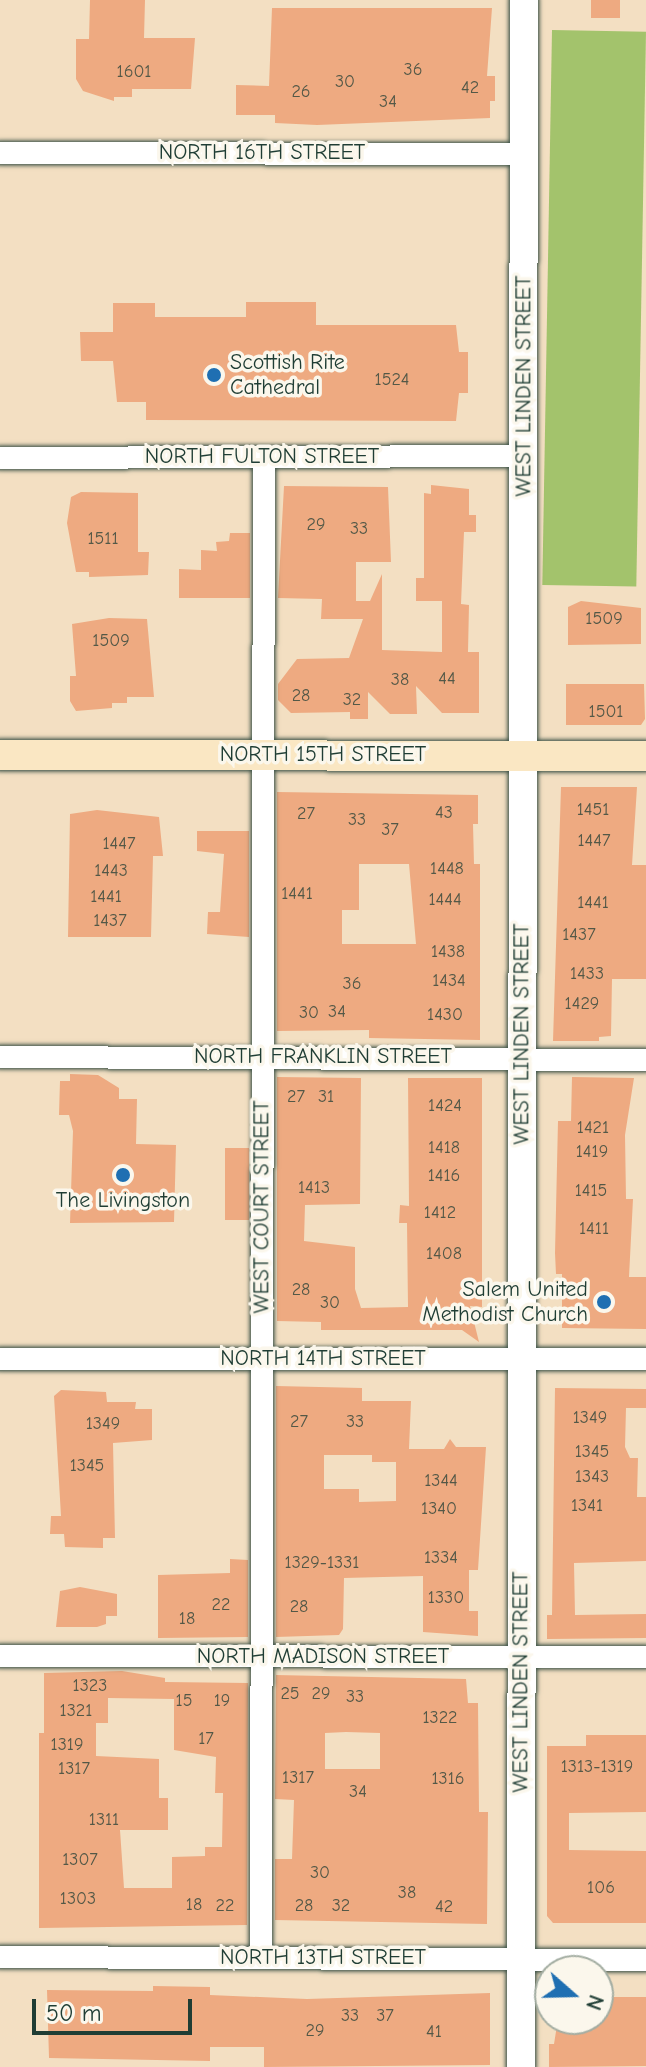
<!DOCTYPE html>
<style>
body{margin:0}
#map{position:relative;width:646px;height:2067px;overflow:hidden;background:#f3dfc2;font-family:"Comic Neue",sans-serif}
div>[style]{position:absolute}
.green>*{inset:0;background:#a3c36c;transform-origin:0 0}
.building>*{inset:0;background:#eeaa81;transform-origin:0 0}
.roads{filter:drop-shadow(0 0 2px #3f5549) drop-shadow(0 0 2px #3f5549)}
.minor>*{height:22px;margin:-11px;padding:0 11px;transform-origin:11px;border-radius:11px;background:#fff}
.tertiary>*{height:28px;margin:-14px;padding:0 14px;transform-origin:14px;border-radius:14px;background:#fff}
.secondary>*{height:30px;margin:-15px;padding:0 15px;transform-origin:15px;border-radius:15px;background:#fae7c3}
.dots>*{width:22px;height:22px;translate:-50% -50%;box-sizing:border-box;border:4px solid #fbf7ec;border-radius:50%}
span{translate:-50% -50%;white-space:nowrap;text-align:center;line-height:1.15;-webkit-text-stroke:7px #fbf7ec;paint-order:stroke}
.number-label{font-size:18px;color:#535847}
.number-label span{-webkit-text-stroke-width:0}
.street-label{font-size:22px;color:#1f3d34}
.poi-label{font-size:22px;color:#1f3d34}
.left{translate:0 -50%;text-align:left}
.right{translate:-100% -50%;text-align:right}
.north{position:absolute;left:534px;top:1955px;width:80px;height:80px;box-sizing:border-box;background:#fbf7ec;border:2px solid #a3ada2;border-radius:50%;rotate:110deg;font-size:22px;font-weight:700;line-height:32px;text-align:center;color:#1f3d34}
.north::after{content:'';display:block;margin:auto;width:28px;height:36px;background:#1f6fb2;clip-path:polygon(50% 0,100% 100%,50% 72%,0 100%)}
.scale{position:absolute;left:32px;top:1999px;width:160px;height:36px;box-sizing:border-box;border:4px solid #1f3d34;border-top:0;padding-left:10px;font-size:24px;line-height:28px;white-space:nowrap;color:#1f3d34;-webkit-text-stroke:6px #fbf7ec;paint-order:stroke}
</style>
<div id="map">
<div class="green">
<div style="left:552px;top:30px;width:94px;height:555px;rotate:1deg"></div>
</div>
<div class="building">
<div style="clip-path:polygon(90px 0,145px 0,144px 38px,195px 38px,191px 89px,132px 89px,132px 97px,114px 97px,114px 101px,83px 91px,76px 79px,76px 39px,89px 39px)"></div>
<div style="left:591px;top:0;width:29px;height:18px"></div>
<div style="clip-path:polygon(272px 8px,492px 8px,487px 76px,495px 76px,495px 101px,490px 101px,490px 118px,317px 125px,275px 123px,275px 115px,236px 115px,236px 85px,269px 86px)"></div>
<div style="clip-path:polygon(246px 302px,316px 302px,316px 325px,456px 325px,459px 352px,468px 352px,468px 393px,459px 393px,456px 421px,146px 420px,146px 402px,117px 402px,113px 361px,81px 361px,80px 332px,113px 332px,113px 303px,155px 303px,155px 317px,246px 317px)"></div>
<div style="clip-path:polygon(431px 485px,469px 489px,469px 515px,476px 515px,476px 532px,464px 532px,461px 604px,469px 605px,468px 652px,479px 652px,479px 713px,442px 713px,416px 686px,417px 714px,390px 714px,368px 692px,368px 719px,350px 719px,350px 712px,291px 713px,278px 700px,278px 684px,297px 659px,349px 658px,363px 619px,321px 619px,322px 599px,278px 598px,284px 486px,388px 487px,391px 562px,356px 562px,356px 601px,370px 601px,382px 574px,382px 650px,442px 652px,442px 601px,416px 601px,416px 578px,424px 578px,424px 493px,431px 494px)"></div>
<div style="clip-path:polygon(81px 492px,138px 493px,138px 552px,149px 552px,148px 575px,89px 577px,89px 572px,76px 572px,67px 523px,71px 497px)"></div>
<div style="clip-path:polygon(230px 533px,250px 533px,250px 598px,179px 598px,179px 569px,201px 570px,201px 550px,217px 551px,216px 542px,229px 541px)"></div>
<div style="clip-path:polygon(581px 601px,641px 608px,641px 644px,568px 645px,568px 607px)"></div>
<div style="clip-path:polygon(109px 618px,147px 619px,154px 697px,127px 697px,127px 703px,112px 703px,112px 708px,76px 711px,70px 701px,70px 676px,76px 676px,72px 624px)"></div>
<div style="clip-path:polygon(566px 684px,644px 684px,645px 719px,641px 725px,566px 725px)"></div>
<div style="clip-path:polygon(561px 787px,637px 787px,632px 865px,646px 865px,646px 979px,612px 979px,611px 1036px,599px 1037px,599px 1041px,553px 1041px)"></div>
<div style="clip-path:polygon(evenodd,277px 792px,478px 795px,478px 824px,473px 824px,474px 864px,480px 864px,480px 1040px,369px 1038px,369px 1030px,277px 1031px,277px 792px,359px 864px,409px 864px,416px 944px,342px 944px,342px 910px,359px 910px,359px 864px)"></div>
<div style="clip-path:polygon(97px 810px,159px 817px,163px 856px,153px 856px,151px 937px,68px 937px,70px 814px)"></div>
<div style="clip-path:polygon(197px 831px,249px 831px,249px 937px,207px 934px,208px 912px,220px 912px,224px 854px,197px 851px)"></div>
<div style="clip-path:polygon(70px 1074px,98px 1075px,119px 1088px,119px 1099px,137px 1099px,136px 1144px,176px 1145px,174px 1222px,70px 1223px,73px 1131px,69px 1115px,59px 1115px,60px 1081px,70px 1081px)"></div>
<div style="clip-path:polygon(277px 1077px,361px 1078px,360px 1204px,305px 1205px,304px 1241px,355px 1247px,355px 1289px,361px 1308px,408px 1307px,407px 1223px,399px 1223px,400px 1205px,409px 1206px,408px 1078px,482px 1078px,482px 1307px,470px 1306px,479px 1342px,462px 1330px,321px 1330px,321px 1322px,277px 1321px)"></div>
<div style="clip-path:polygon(572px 1077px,634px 1078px,625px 1135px,626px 1199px,633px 1199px,629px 1277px,646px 1277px,646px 1329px,562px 1328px,562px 1274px,556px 1274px,555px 1253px,558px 1121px,571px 1121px)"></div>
<div style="left:225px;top:1148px;width:24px;height:72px"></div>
<div style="clip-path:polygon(evenodd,276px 1386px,362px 1388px,362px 1401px,411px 1401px,409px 1449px,444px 1449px,450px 1439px,456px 1447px,486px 1447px,478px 1570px,469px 1570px,469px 1611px,478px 1611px,478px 1636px,423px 1632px,423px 1576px,344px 1578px,343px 1629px,339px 1635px,276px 1637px,276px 1386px,324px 1455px,372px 1455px,372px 1462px,396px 1462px,396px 1501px,359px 1502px,359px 1489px,324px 1489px,324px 1455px)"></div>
<div style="clip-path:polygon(555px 1388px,646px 1389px,646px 1408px,626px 1408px,625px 1447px,630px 1458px,638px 1458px,637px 1497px,646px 1497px,646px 1561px,574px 1563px,575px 1615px,646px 1614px,646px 1638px,547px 1639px,547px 1615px,552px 1615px)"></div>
<div style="clip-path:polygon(61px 1390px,106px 1392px,107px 1402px,136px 1402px,135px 1409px,152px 1409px,152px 1440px,113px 1443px,115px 1538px,103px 1538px,103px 1548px,65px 1547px,64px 1534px,50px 1534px,51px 1516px,61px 1516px,54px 1396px)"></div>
<div style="clip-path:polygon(230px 1559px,248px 1560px,248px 1637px,158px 1638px,158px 1575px,230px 1573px)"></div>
<div style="clip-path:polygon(80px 1587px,117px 1594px,117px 1616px,106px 1616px,106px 1624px,97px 1627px,56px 1627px,60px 1591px)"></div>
<div style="clip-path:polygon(evenodd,122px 1671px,165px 1678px,165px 1682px,248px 1683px,247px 1925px,39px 1928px,39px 1733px,44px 1733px,44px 1673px,122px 1671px,108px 1698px,174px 1699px,174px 1750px,216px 1757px,215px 1793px,223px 1793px,222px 1847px,205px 1847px,205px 1856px,172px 1857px,172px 1888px,124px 1888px,120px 1830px,168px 1830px,168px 1798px,159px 1798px,159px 1759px,96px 1756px,96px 1723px,108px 1723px,108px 1698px)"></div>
<div style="clip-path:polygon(evenodd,276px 1675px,466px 1679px,468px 1703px,478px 1703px,479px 1812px,488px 1812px,487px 1924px,275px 1920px,275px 1859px,292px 1859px,294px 1800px,275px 1799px,276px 1675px,346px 1732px,380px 1733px,380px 1769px,325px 1769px,325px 1733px,346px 1732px)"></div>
<div style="clip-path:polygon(586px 1735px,646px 1735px,646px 1812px,569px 1813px,569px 1850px,646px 1851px,646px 1923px,553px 1923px,547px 1916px,547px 1746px,586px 1746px)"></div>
<div style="clip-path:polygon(153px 1986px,210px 1987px,210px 1995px,307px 1999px,490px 1993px,490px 2065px,264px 2067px,264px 2047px,210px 2047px,210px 2061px,49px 2058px,47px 1990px,153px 1991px)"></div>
<div style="clip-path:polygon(598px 1997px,646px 1997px,646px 2066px,549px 2067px,549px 2044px,554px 2044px,558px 2019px,598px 2019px)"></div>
</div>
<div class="roads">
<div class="minor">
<div style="left:0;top:153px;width:524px;rotate:0.11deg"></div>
<div style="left:0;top:458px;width:523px;rotate:-0.22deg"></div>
<div style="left:0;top:1057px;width:646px;rotate:0.27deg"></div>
<div style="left:0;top:1359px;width:646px"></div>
<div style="left:0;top:1656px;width:646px;rotate:0.09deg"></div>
<div style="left:0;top:1957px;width:646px;rotate:0.27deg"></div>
<div style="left:261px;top:1958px;width:1501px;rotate:-89.89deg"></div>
</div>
<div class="tertiary">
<div style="left:521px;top:2067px;width:2067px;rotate:-89.92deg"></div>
</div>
<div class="secondary">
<div style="left:0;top:755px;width:646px;rotate:0.09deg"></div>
</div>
</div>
<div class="dots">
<div style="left:214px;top:375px;background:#1f6fb2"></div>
<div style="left:123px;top:1175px;background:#1f6fb2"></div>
<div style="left:604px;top:1302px;background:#1f6fb2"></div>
</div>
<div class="number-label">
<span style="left:413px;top:70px">36</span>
<span style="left:134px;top:72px">1601</span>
<span style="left:345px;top:82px">30</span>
<span style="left:470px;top:88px">42</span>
<span style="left:301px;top:92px">26</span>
<span style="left:388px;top:102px">34</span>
<span style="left:392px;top:380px">1524</span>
<span style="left:316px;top:525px">29</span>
<span style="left:359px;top:529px">33</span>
<span style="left:103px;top:539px">1511</span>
<span style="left:604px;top:619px">1509</span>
<span style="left:111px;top:641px">1509</span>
<span style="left:447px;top:679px">44</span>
<span style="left:400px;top:680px">38</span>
<span style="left:301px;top:696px">28</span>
<span style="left:352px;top:700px">32</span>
<span style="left:606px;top:712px">1501</span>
<span style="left:593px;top:810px">1451</span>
<span style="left:444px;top:813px">43</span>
<span style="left:306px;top:814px">27</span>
<span style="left:357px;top:820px">33</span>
<span style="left:390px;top:830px">37</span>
<span style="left:594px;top:841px">1447</span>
<span style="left:119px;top:844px">1447</span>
<span style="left:447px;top:869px">1448</span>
<span style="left:111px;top:871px">1443</span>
<span style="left:297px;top:894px">1441</span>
<span style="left:106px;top:897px">1441</span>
<span style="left:445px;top:900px">1444</span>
<span style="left:593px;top:903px">1441</span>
<span style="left:110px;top:921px">1437</span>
<span style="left:579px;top:935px">1437</span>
<span style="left:448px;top:952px">1438</span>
<span style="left:587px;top:974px">1433</span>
<span style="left:449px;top:981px">1434</span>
<span style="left:352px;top:984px">36</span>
<span style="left:582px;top:1004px">1429</span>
<span style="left:337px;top:1012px">34</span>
<span style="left:309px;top:1013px">30</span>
<span style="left:445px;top:1015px">1430</span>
<span style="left:296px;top:1097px">27</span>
<span style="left:326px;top:1097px">31</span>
<span style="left:445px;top:1106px">1424</span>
<span style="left:593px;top:1128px">1421</span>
<span style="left:444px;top:1148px">1418</span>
<span style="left:592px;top:1152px">1419</span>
<span style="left:444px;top:1176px">1416</span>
<span style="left:314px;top:1188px">1413</span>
<span style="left:591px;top:1191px">1415</span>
<span style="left:440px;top:1213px">1412</span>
<span style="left:594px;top:1229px">1411</span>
<span style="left:444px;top:1254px">1408</span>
<span style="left:301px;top:1290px">28</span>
<span style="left:330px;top:1303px">30</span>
<span style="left:590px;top:1418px">1349</span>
<span style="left:299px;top:1422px">27</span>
<span style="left:355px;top:1422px">33</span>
<span style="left:103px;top:1424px">1349</span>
<span style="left:592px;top:1452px">1345</span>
<span style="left:87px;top:1466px">1345</span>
<span style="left:592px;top:1477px">1343</span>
<span style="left:441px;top:1481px">1344</span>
<span style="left:587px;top:1506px">1341</span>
<span style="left:439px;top:1509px">1340</span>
<span style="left:441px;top:1558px">1334</span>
<span style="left:322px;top:1563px">1329-1331</span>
<span style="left:446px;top:1598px">1330</span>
<span style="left:221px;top:1605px">22</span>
<span style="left:299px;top:1607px">28</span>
<span style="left:187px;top:1619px">18</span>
<span style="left:90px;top:1686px">1323</span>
<span style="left:290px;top:1694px">25</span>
<span style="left:321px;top:1694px">29</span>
<span style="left:355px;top:1697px">33</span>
<span style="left:184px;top:1701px">15</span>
<span style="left:222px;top:1701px">19</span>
<span style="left:76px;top:1711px">1321</span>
<span style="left:440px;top:1718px">1322</span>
<span style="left:206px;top:1739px">17</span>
<span style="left:67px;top:1745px">1319</span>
<span style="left:597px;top:1767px">1313-1319</span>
<span style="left:74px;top:1769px">1317</span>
<span style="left:298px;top:1778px">1317</span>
<span style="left:448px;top:1779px">1316</span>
<span style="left:358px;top:1792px">34</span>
<span style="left:104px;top:1820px">1311</span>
<span style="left:80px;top:1860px">1307</span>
<span style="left:320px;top:1873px">30</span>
<span style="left:601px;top:1888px">106</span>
<span style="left:407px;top:1893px">38</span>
<span style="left:78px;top:1899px">1303</span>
<span style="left:194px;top:1905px">18</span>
<span style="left:225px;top:1906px">22</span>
<span style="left:304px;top:1906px">28</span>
<span style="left:341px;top:1906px">32</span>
<span style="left:444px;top:1907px">42</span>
<span style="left:350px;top:2016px">33</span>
<span style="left:385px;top:2016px">37</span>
<span style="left:315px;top:2031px">29</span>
<span style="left:434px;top:2032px">41</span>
</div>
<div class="street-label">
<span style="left:262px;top:153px">NORTH 16TH STREET</span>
<span style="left:524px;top:386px;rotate:-90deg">WEST LINDEN STREET</span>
<span style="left:262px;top:457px">NORTH FULTON STREET</span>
<span style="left:323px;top:755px">NORTH 15TH STREET</span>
<span style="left:522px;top:1034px;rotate:-90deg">WEST LINDEN STREET</span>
<span style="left:323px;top:1057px">NORTH FRANKLIN STREET</span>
<span style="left:262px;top:1207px;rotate:-90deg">WEST COURT STREET</span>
<span style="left:323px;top:1359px">NORTH 14TH STREET</span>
<span style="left:323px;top:1657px">NORTH MADISON STREET</span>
<span style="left:521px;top:1682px;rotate:-90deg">WEST LINDEN STREET</span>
<span style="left:323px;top:1958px">NORTH 13TH STREET</span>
</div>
<div class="poi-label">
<span class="left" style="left:230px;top:375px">Scottish Rite<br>Cathedral</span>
<span style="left:123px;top:1201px">The Livingston</span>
<span class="right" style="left:588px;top:1302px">Salem United<br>Methodist Church</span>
</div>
<div class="north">N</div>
<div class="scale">50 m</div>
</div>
